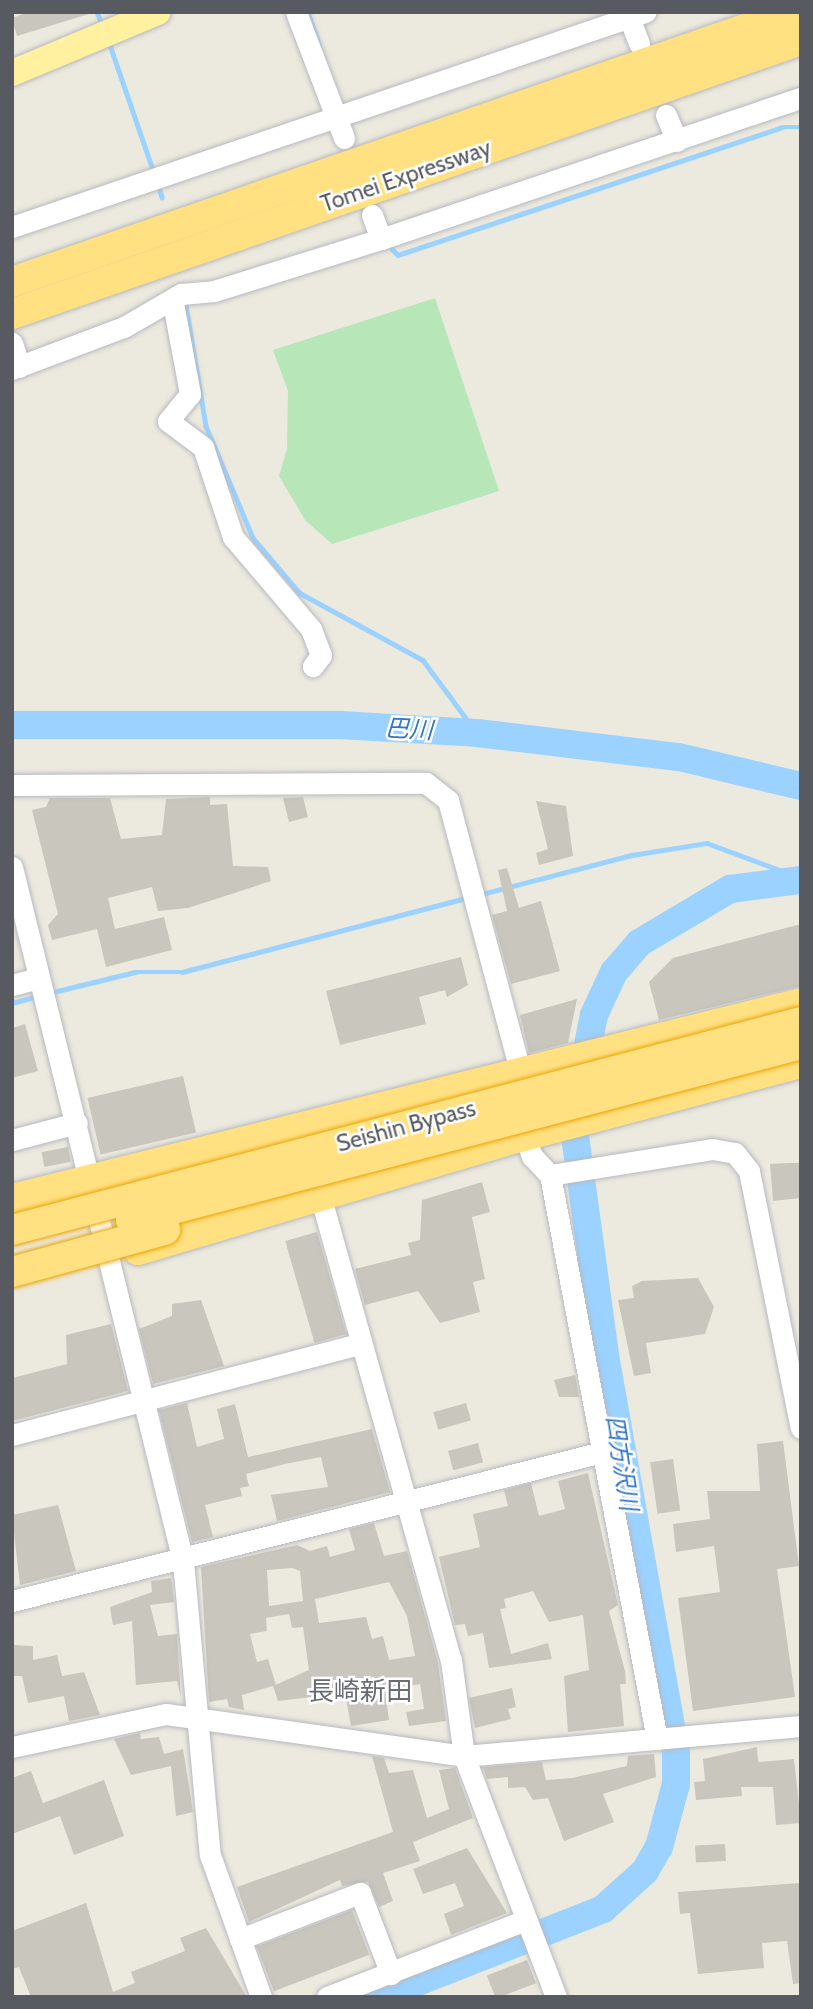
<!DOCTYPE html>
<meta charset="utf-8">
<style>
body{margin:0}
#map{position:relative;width:813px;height:2009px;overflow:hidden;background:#ece9de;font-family:Cabin,"Noto Sans JP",sans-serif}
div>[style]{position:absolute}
.green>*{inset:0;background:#b7e7b8}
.stream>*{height:4.5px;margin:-2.25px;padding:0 2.25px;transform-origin:2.25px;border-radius:2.25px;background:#9bd2ff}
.river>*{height:28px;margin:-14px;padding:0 14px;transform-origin:14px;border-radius:14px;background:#9bd2ff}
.building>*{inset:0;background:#c9c6bd;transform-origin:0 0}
.roads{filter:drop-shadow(0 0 2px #b6b9bf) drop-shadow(0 0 2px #b6b9bf)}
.minor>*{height:21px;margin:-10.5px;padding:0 10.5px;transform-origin:10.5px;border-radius:10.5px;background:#fff}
.major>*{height:26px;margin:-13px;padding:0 13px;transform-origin:13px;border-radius:13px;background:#fff1a0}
.highway>*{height:30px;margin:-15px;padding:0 15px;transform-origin:15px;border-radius:15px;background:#ffe182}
.bridges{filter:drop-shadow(0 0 2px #eaa500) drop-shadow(0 0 2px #eaa500)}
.highway-bridge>*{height:30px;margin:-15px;padding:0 15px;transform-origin:15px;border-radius:15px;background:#ffe182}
span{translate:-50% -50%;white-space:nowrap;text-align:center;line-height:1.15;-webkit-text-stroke:5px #fff;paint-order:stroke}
.street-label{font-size:23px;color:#575b61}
.water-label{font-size:24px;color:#3276c3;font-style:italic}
.quarter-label{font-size:26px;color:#686d73}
.frame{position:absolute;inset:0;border:14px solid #575b61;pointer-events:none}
</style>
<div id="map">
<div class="green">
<div style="clip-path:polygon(435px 298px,499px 491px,332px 544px,305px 520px,279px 476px,287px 449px,288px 391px,273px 350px)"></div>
</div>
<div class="stream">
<div style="left:97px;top:12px;width:13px;rotate:67deg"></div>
<div style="left:308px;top:12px;width:34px;rotate:71deg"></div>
<div style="left:109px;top:42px;width:139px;rotate:71deg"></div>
<div style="left:158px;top:184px;width:14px;rotate:73deg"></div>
<div style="left:392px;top:249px;width:8px;rotate:45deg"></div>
<div style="left:398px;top:255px;width:405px;rotate:-18.4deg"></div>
<div style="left:782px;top:127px;width:19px"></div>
<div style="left:185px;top:299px;width:129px;rotate:80.6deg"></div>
<div style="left:206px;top:426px;width:121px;rotate:67.2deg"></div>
<div style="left:253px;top:538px;width:72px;rotate:49.5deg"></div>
<div style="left:300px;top:593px;width:140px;rotate:28.6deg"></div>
<div style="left:423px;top:660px;width:91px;rotate:53.5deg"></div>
<div style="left:478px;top:895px;width:159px;rotate:-14.6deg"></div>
<div style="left:632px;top:855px;width:76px;rotate:-9.1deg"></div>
<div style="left:707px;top:843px;width:100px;rotate:20.4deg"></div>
<div style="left:49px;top:993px;width:89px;rotate:-13.7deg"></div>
<div style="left:135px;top:972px;width:47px"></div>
<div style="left:182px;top:972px;width:293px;rotate:-14.6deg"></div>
<div style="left:12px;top:1003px;width:27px;rotate:-15deg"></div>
</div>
<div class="river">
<div style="left:12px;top:725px;width:328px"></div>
<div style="left:340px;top:725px;width:137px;rotate:3.3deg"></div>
<div style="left:477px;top:733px;width:203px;rotate:6.8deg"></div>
<div style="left:679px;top:757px;width:125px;rotate:13.4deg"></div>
<div style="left:379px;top:1997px;width:241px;rotate:-21.4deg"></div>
<div style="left:603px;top:1909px;width:57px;rotate:-42.1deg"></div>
<div style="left:645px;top:1871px;width:28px;rotate:-60deg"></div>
<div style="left:659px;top:1847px;width:65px;rotate:-74.9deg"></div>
<div style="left:676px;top:1784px;width:30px;rotate:-90deg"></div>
<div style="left:676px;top:1754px;width:398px;rotate:-100.1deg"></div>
<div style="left:606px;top:1362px;width:244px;rotate:-97.8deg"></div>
<div style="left:573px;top:1120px;width:107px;rotate:-78.7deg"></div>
<div style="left:594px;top:1015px;width:47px;rotate:-65.1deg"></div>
<div style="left:614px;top:972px;width:38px;rotate:-49deg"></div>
<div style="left:639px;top:943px;width:106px;rotate:-30.7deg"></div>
<div style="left:730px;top:889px;width:72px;rotate:-7.2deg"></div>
</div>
<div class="building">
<div style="clip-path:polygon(29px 12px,92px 12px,92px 13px,17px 36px,12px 18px)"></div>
<div style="clip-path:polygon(210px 797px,210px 805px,227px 804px,233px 866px,268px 867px,271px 881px,188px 908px,158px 911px,152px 887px,108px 898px,115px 929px,164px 917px,172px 950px,106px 967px,97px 929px,52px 940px,48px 925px,58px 914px,32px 810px,46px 807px,50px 798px,110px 798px,121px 839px,162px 835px,166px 799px)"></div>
<div style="clip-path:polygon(303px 797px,308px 817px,289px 822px,283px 798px)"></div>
<div style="clip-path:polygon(536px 801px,566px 806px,573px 856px,539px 865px,536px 853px,548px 849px)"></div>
<div style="clip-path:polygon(507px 868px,519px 908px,541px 901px,560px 971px,511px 984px,492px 915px,507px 911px,498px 870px)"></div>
<div style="clip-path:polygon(801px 924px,801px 986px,659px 1020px,649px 982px,673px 958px)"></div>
<div style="clip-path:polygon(461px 957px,468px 985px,447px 997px,445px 990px,419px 997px,426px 1024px,340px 1045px,326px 991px)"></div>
<div style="clip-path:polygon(577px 999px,568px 1043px,529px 1053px,520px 1015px)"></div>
<div style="clip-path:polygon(25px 1024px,38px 1071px,12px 1078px,12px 1028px)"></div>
<div style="left:183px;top:1076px;width:58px;height:98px;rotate:77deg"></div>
<div style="left:68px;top:1147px;width:15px;height:27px;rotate:79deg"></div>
<div style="clip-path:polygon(788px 1163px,801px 1163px,801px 1198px,773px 1201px,770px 1164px)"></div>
<div style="clip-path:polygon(482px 1182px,490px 1212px,472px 1217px,485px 1279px,473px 1282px,480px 1312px,440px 1323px,418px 1291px,365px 1305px,355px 1269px,411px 1255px,408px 1243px,420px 1240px,422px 1200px)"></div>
<div style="left:317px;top:1232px;width:106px;height:33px;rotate:74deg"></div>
<div style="clip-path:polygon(698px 1278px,714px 1307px,705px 1334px,646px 1343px,651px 1373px,634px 1376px,618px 1300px,634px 1298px,632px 1286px,642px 1281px)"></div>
<div style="clip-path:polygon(201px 1300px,224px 1366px,153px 1384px,139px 1329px,172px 1316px,172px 1304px)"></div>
<div style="clip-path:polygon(111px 1324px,128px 1391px,12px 1421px,12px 1378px,67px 1364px,66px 1335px)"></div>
<div style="clip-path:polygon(575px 1375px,579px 1397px,559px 1397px,554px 1380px)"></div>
<div style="clip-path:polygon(187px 1403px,197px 1447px,224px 1439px,217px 1409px,235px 1404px,248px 1457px,372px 1429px,390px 1492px,277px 1521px,271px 1495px,328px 1487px,321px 1457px,285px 1464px,246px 1474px,249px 1486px,240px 1488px,242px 1496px,205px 1505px,213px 1537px,192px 1542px,159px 1410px)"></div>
<div style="left:466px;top:1403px;width:18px;height:34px;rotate:74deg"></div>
<div style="clip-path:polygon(783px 1441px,799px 1566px,777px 1569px,795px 1697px,693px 1711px,678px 1598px,720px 1592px,714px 1546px,676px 1552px,673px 1524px,710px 1519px,707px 1491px,760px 1491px,757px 1444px)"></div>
<div style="left:478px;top:1443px;width:20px;height:31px;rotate:75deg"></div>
<div style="left:673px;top:1459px;width:52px;height:23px;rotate:82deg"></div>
<div style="clip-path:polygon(588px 1473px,618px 1605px,609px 1611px,625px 1671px,626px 1684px,620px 1684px,624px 1726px,568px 1732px,564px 1676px,589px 1670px,583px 1615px,549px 1622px,533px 1591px,504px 1599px,506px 1608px,500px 1609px,511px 1654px,548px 1643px,552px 1659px,489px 1668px,483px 1633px,468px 1636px,465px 1624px,455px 1625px,439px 1557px,480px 1547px,473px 1514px,508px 1506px,504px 1490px,531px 1483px,539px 1516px,565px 1509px,558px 1481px)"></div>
<div style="clip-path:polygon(58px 1505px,76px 1571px,20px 1585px,12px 1515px)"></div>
<div style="clip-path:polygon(evenodd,374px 1523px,384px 1556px,407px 1551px,438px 1663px,446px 1721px,409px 1726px,406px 1712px,424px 1709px,420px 1684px,385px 1691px,389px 1720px,351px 1726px,345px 1693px,278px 1701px,273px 1686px,309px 1670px,303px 1627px,292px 1628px,289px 1614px,266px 1618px,267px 1631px,250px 1634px,257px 1662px,268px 1659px,276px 1685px,242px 1695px,244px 1710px,229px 1707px,227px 1699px,209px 1702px,201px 1567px,297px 1545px,310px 1551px,327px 1546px,330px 1557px,355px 1550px,349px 1529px,374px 1523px,292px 1568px,300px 1571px,303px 1601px,269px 1606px,267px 1570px,292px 1568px,374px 1523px,389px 1582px,407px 1616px,415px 1656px,389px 1660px,383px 1636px,372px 1639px,366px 1617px,319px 1623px,315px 1599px,389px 1582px)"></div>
<div style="clip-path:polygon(171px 1578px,174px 1602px,150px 1605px,158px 1636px,177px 1634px,181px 1697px,177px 1681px,136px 1685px,132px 1621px,113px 1625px,110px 1607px,152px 1592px,151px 1581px)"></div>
<div style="clip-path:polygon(13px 1645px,33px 1646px,33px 1660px,57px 1655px,62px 1676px,84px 1672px,100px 1715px,69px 1721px,64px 1696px,28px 1703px,22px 1676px,14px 1676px)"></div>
<div style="clip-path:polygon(512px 1688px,516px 1707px,508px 1709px,511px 1719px,475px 1728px,469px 1698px)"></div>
<div style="clip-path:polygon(140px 1733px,141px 1739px,159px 1737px,164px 1754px,183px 1749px,193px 1812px,176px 1816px,171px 1766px,131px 1775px,114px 1739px)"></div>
<div style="clip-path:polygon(757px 1747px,758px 1762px,794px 1759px,801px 1823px,776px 1825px,773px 1787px,741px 1787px,742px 1796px,696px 1800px,694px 1782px,705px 1781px,703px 1759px)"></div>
<div style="clip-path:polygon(654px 1754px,656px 1777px,603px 1794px,614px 1822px,564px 1841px,548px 1798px,533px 1800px,525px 1787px,508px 1788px,508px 1777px,487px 1779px,483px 1767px,542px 1762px,546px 1780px,572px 1778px,627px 1766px,628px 1756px)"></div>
<div style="clip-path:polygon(372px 1756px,384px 1758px,389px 1773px,413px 1770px,427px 1818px,449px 1809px,439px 1770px,455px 1768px,473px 1818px,413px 1842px,420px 1861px,383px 1873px,393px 1901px,379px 1907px,368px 1882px,342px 1886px,340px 1880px,249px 1922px,237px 1887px,393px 1832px)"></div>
<div style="clip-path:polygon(31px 1771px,43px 1803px,104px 1780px,124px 1836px,74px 1855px,60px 1816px,12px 1834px,12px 1778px)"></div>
<div style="left:725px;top:1844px;width:17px;height:30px;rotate:87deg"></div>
<div style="clip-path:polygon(467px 1848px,507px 1913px,451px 1935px,444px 1914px,464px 1906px,455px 1883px,423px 1894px,413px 1869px)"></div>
<div style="clip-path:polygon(801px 1883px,801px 1983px,793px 1984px,787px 1941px,762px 1943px,764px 1968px,698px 1974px,690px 1913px,680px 1914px,678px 1892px)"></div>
<div style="clip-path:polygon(86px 1903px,113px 1992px,135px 1983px,131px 1972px,185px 1951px,180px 1938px,206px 1928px,247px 1997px,31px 1997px,19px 1967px,12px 1969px,12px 1931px)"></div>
<div style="left:352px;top:1910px;width:48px;height:102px;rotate:69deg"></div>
<div style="left:527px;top:1960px;width:25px;height:43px;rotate:69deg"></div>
</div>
<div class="roads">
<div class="minor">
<div style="left:296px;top:12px;width:135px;rotate:69.1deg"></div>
<div style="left:627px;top:12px;width:34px;rotate:69deg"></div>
<div style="left:666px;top:115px;width:28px;rotate:67deg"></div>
<div style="left:372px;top:215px;width:26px;rotate:69deg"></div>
<div style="left:12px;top:227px;width:669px;rotate:-18.76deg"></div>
<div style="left:173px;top:303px;width:93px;rotate:79.4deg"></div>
<div style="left:190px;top:394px;width:35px;rotate:129deg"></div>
<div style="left:168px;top:421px;width:44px;rotate:36.6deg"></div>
<div style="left:203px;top:447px;width:95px;rotate:71.6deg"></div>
<div style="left:233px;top:537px;width:121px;rotate:49.7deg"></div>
<div style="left:311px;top:629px;width:28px;rotate:69deg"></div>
<div style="left:321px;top:655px;width:14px;rotate:126deg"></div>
<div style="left:12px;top:343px;width:25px;rotate:72deg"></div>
<div style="left:12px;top:369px;width:120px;rotate:-20.6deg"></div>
<div style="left:124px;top:327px;width:66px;rotate:-30.1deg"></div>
<div style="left:181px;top:294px;width:33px;rotate:-5deg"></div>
<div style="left:214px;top:291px;width:175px;rotate:-17.3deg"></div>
<div style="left:381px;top:239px;width:443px;rotate:-18.6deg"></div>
<div style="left:12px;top:785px;width:414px;rotate:-0.3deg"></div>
<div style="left:426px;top:783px;width:28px;rotate:38deg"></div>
<div style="left:448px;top:800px;width:285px;rotate:75.1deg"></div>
<div style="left:12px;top:867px;width:715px;rotate:76.16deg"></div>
<div style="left:183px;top:1561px;width:295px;rotate:84.8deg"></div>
<div style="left:210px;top:1855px;width:151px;rotate:70.2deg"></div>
<div style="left:12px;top:985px;width:27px;rotate:-15deg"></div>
<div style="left:521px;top:1123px;width:35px;rotate:72deg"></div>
<div style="left:532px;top:1156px;width:26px;rotate:47deg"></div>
<div style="left:550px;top:1175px;width:574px;rotate:79.26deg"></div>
<div style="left:12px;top:1140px;width:67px;rotate:-14.7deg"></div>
<div style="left:550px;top:1175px;width:164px;rotate:-9.1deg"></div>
<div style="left:712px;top:1149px;width:23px;rotate:10deg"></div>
<div style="left:735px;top:1153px;width:23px;rotate:52deg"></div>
<div style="left:749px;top:1171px;width:262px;rotate:78.6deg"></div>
<div style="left:320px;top:1195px;width:483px;rotate:74.3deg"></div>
<div style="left:451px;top:1660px;width:97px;rotate:82.3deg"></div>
<div style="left:464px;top:1756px;width:258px;rotate:69.1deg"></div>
<div style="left:12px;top:1435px;width:359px;rotate:-14.7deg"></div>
<div style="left:12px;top:1601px;width:613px;rotate:-14.17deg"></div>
<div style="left:12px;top:1747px;width:157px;rotate:-12.1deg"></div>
<div style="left:166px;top:1714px;width:301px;rotate:8deg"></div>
<div style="left:464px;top:1756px;width:338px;rotate:-5.1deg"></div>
<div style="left:240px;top:1939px;width:129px;rotate:-21deg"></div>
<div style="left:360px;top:1893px;width:87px;rotate:69.1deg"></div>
<div style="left:327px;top:1997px;width:213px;rotate:-21.2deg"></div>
</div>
<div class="major">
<div style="left:12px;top:73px;width:158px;rotate:-22.7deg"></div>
</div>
<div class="highway">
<div style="left:12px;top:282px;width:827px;rotate:-19.05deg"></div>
<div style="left:12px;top:314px;width:835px;rotate:-19.15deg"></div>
<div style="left:12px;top:1199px;width:813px;rotate:-13.95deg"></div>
<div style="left:138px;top:1250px;width:402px;rotate:-16.5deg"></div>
<div style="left:524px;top:1136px;width:286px;rotate:-14.8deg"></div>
</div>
</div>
<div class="bridges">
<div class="highway-bridge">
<div style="left:131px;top:1220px;width:693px;rotate:-14.72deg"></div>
<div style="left:12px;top:1230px;width:816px;rotate:-14.77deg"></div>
<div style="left:12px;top:1272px;width:159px;rotate:-15.4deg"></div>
</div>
</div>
<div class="street-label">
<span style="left:406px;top:176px;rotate:-19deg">Tomei Expressway</span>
<span style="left:406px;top:1126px;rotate:-15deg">Seishin Bypass</span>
</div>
<div class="water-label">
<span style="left:409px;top:729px;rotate:3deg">巴川</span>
<span style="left:622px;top:1463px;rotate:81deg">四方沢川</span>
</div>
<div class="quarter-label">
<span style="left:360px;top:1692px">長崎新田</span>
</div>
<div class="frame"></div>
</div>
